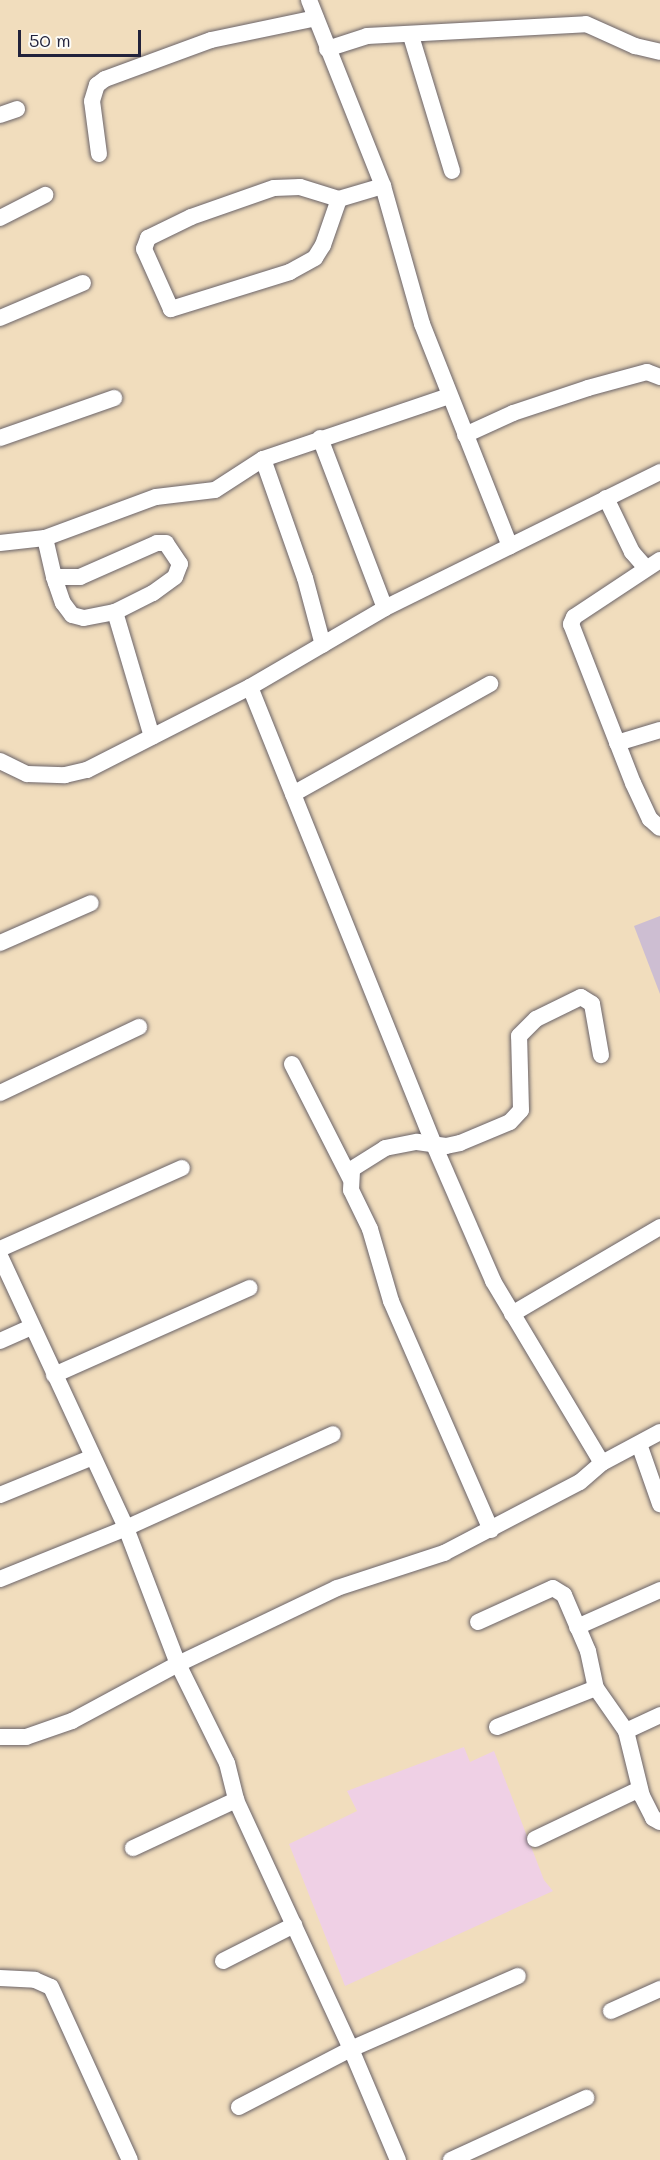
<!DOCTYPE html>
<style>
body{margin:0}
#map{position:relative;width:660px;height:2160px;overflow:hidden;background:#f1ddbd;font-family:Mali,sans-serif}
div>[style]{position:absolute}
.built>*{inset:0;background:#efd0e5}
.industrial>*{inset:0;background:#cdbed2}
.roads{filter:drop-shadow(0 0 2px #6a6368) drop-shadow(0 0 2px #6a6368)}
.minor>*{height:16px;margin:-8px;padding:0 8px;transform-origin:8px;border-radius:8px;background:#fff}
span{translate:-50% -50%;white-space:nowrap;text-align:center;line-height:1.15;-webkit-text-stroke:6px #fdfcf7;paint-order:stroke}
.scale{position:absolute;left:18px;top:30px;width:123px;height:27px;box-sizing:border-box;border:3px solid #22223b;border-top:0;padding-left:8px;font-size:18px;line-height:21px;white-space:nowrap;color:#22223b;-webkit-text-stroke:4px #fdfcf7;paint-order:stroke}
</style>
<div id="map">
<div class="built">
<div style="clip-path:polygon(464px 1747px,470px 1762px,494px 1751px,544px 1880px,553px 1891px,345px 1986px,289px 1844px,357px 1811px,347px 1791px)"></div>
</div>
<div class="industrial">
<div style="clip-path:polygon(660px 916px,660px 994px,634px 926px)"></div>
</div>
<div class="roads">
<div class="minor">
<div style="left:309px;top:0;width:200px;rotate:68.3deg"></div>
<div style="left:383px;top:186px;width:143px;rotate:74.2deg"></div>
<div style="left:422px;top:324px;width:239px;rotate:68.4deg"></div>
<div style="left:411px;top:36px;width:141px;rotate:73.1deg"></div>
<div style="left:327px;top:49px;width:42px;rotate:-18deg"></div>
<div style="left:367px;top:36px;width:219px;rotate:-3.1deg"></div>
<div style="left:586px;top:24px;width:54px;rotate:24.2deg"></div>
<div style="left:635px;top:46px;width:26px;rotate:13deg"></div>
<div style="left:0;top:115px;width:18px;rotate:-19deg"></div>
<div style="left:99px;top:154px;width:53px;rotate:-97.5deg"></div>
<div style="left:92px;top:101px;width:17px;rotate:-73deg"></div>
<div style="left:97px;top:85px;width:10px;rotate:-37deg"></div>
<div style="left:105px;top:79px;width:113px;rotate:-20.2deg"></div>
<div style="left:211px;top:40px;width:107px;rotate:-11.8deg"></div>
<div style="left:300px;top:187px;width:41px;rotate:17.1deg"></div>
<div style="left:339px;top:199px;width:49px;rotate:109.2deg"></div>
<div style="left:323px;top:245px;width:15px;rotate:122deg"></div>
<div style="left:315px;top:258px;width:29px;rotate:151deg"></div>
<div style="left:290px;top:272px;width:125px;rotate:162.7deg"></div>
<div style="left:171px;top:309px;width:66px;rotate:-114.2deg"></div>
<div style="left:144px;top:249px;width:12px;rotate:-70deg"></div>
<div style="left:148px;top:238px;width:48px;rotate:-26deg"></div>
<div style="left:191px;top:217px;width:88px;rotate:-19.3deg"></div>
<div style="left:274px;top:188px;width:26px;rotate:-2deg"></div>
<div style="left:339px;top:199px;width:46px;rotate:-16.5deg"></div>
<div style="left:0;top:218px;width:51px;rotate:-27.1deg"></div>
<div style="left:0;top:318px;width:90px;rotate:-22.9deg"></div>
<div style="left:465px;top:435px;width:53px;rotate:-24.6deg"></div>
<div style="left:513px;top:413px;width:79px;rotate:-18.4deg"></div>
<div style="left:588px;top:388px;width:61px;rotate:-15.2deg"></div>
<div style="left:647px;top:372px;width:14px;rotate:21deg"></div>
<div style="left:0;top:438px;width:121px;rotate:-19.3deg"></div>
<div style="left:320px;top:438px;width:182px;rotate:69.1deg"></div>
<div style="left:263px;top:459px;width:126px;rotate:70.6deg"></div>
<div style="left:305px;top:578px;width:69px;rotate:75deg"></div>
<div style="left:606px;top:498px;width:60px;rotate:64.3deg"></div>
<div style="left:632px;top:552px;width:21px;rotate:49deg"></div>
<div style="left:45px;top:538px;width:40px;rotate:77deg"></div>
<div style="left:54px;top:577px;width:6px;rotate:72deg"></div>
<div style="left:56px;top:583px;width:21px;rotate:71deg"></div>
<div style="left:63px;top:603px;width:15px;rotate:53deg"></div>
<div style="left:72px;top:615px;width:12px;rotate:14deg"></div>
<div style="left:84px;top:618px;width:32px;rotate:-11deg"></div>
<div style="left:115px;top:612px;width:42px;rotate:-26.6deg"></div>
<div style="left:153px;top:593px;width:27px;rotate:-36deg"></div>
<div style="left:175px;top:577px;width:14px;rotate:-69deg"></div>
<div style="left:180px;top:564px;width:25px;rotate:-124deg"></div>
<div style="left:166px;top:543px;width:9px;rotate:180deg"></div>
<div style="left:157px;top:543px;width:84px;rotate:156.2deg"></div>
<div style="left:80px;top:577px;width:26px;rotate:180deg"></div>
<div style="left:0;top:543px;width:45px;rotate:-6.3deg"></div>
<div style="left:45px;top:538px;width:118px;rotate:-20.3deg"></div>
<div style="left:156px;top:497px;width:59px;rotate:-6.8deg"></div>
<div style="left:215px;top:490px;width:57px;rotate:-32.9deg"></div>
<div style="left:263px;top:459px;width:196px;rotate:-18.7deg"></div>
<div style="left:660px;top:560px;width:103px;rotate:146.5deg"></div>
<div style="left:574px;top:617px;width:8px;rotate:113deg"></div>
<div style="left:571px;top:624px;width:171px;rotate:68.7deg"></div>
<div style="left:633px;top:783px;width:40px;rotate:65deg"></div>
<div style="left:650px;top:819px;width:13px;rotate:42deg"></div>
<div style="left:115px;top:612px;width:130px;rotate:73.5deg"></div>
<div style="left:250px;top:687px;width:494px;rotate:68.1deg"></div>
<div style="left:434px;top:1145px;width:148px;rotate:66.5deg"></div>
<div style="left:493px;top:1281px;width:212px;rotate:59.1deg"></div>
<div style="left:617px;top:743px;width:45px;rotate:-16.8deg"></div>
<div style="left:0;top:761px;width:30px;rotate:26deg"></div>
<div style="left:27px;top:774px;width:38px;rotate:2deg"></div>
<div style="left:65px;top:775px;width:23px;rotate:-13deg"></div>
<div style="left:87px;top:770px;width:183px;rotate:-27deg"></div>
<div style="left:250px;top:687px;width:156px;rotate:-30.3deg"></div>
<div style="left:385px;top:608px;width:307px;rotate:-26.3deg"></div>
<div style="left:293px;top:794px;width:226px;rotate:-29.2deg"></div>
<div style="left:0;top:943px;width:99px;rotate:-23.7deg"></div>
<div style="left:292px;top:1064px;width:128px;rotate:63deg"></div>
<div style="left:0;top:1093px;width:154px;rotate:-25.4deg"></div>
<div style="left:0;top:1249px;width:199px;rotate:-24deg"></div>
<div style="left:0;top:1256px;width:300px;rotate:65.1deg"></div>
<div style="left:126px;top:1528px;width:146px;rotate:69.1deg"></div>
<div style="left:178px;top:1664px;width:110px;rotate:63.7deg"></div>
<div style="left:227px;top:1763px;width:38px;rotate:76deg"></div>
<div style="left:236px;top:1800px;width:274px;rotate:65.2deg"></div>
<div style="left:351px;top:2049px;width:121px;rotate:67.1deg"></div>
<div style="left:512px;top:1314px;width:172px;rotate:-30.4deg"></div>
<div style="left:0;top:1341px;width:34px;rotate:-24deg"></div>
<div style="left:54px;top:1375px;width:214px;rotate:-24deg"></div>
<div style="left:639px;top:1444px;width:64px;rotate:70.7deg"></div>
<div style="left:0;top:1495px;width:100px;rotate:-22.2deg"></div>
<div style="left:491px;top:1530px;width:250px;rotate:-113.6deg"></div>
<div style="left:391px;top:1301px;width:75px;rotate:-106.3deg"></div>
<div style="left:370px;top:1229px;width:43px;rotate:-116deg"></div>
<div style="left:351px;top:1190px;width:21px;rotate:-87deg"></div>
<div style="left:352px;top:1169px;width:39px;rotate:-32deg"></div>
<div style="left:385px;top:1148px;width:33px;rotate:-11deg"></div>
<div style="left:417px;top:1142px;width:29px;rotate:8deg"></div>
<div style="left:446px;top:1146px;width:14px;rotate:-12deg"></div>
<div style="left:460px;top:1143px;width:54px;rotate:-22.8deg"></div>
<div style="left:510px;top:1122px;width:16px;rotate:-47deg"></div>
<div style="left:521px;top:1110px;width:74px;rotate:-91.5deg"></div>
<div style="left:519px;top:1036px;width:24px;rotate:-45deg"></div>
<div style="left:536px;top:1019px;width:50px;rotate:-26.1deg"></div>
<div style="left:581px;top:997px;width:13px;rotate:32deg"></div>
<div style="left:592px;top:1004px;width:52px;rotate:80deg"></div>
<div style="left:0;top:1579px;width:136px;rotate:-22deg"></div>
<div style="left:126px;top:1528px;width:227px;rotate:-24.4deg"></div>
<div style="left:478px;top:1622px;width:82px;rotate:-24.4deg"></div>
<div style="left:553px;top:1588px;width:13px;rotate:32deg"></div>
<div style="left:564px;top:1595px;width:61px;rotate:66.8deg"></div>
<div style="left:588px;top:1651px;width:38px;rotate:78deg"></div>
<div style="left:596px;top:1688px;width:52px;rotate:55.1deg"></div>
<div style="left:626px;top:1731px;width:67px;rotate:76.2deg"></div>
<div style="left:642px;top:1796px;width:25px;rotate:63deg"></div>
<div style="left:653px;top:1818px;width:8px;rotate:30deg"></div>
<div style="left:577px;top:1627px;width:91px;rotate:-24deg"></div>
<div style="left:497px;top:1727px;width:106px;rotate:-21.5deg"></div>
<div style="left:626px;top:1731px;width:38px;rotate:-25deg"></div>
<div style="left:0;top:1737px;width:26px"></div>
<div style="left:26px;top:1737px;width:49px;rotate:-19.2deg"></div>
<div style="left:72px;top:1721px;width:120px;rotate:-28.3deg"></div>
<div style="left:178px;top:1664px;width:176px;rotate:-25.5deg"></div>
<div style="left:337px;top:1588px;width:113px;rotate:-18.1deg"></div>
<div style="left:444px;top:1553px;width:153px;rotate:-27.6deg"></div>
<div style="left:580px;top:1482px;width:29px;rotate:-41deg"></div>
<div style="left:602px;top:1463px;width:66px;rotate:-28.1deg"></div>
<div style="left:535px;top:1839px;width:116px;rotate:-25.5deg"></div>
<div style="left:133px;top:1848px;width:114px;rotate:-25deg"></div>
<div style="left:223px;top:1961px;width:80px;rotate:-26.9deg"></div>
<div style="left:0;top:1978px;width:35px;rotate:3deg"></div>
<div style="left:35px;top:1980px;width:17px;rotate:24deg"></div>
<div style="left:51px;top:1987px;width:190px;rotate:65.5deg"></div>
<div style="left:611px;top:2011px;width:54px;rotate:-24.2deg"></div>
<div style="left:239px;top:2107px;width:126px;rotate:-27.4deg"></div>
<div style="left:351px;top:2049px;width:182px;rotate:-23.6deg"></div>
<div style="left:451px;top:2160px;width:149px;rotate:-24.7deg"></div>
</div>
</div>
<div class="scale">50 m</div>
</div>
